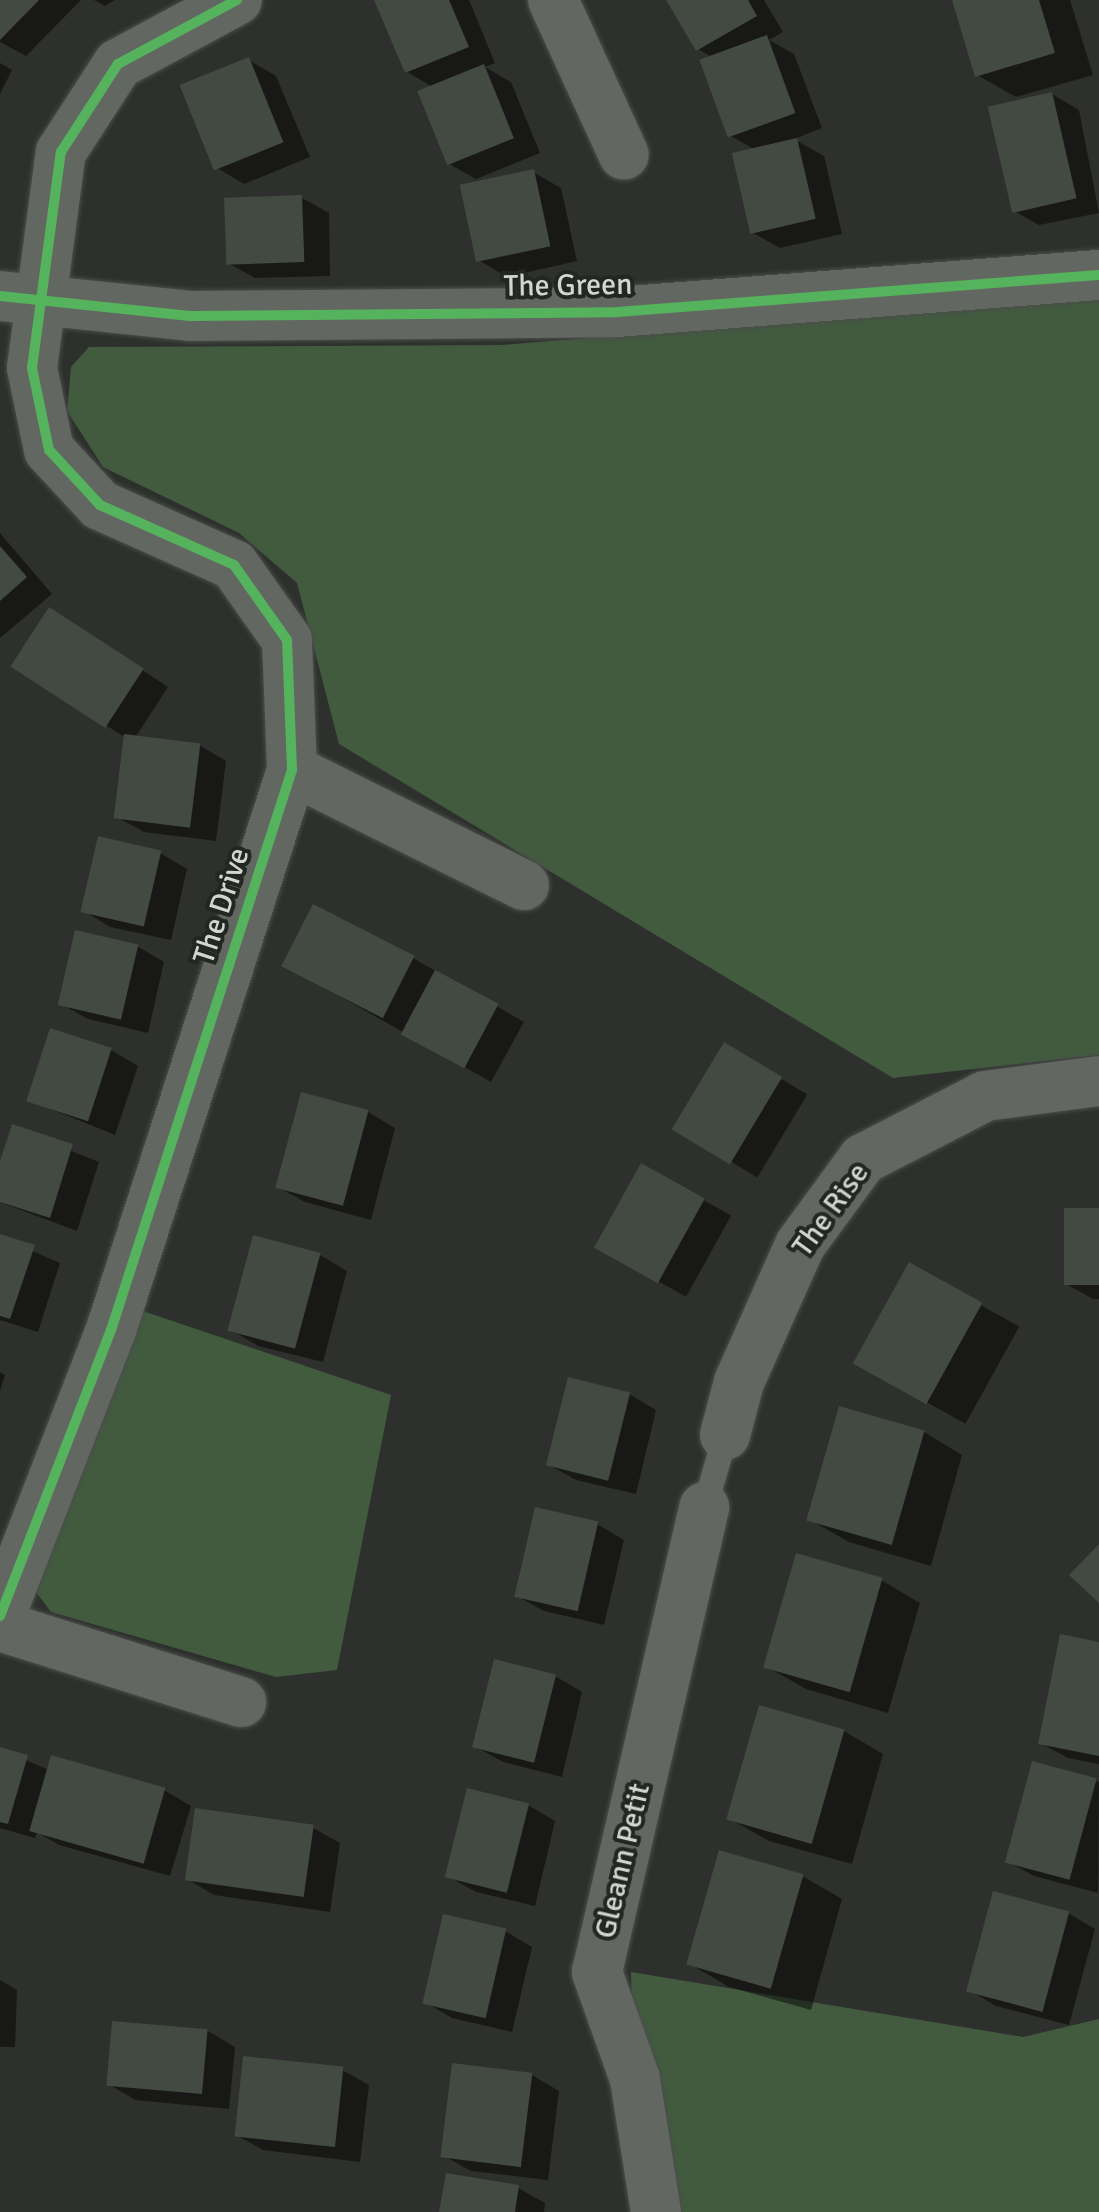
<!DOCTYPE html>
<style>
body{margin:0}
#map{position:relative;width:1099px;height:2212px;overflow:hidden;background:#2d302c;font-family:Signika,sans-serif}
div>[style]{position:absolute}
.green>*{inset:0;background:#425b3f}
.shadow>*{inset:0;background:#0007;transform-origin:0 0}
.building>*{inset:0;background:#424a41;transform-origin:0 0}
.roads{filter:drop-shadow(0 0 2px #4b4d4b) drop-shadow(0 0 2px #4b4d4b)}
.service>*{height:25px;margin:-12.5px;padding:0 12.5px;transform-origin:12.5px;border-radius:12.5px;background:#626761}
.minor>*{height:50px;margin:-25px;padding:0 25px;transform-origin:25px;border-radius:25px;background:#626761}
.cycleway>*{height:10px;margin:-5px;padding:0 5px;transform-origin:5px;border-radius:5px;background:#56b35d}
span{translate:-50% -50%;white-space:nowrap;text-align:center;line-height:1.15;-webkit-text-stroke:8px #222721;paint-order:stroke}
.street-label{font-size:30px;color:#d2d5d1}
</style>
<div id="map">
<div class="green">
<div style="clip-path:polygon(1099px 296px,1099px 1055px,893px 1078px,339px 744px,297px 583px,239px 533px,103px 467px,67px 411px,71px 367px,89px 347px,501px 345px)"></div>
<div style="clip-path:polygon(140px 1310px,391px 1395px,337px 1670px,276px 1677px,51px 1612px,30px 1584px)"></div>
<div style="clip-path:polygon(631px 1972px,1023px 2037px,1099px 2019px,1099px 2212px,680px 2212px,661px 2079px,632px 2010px)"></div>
</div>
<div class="shadow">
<div style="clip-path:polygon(0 0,80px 0,80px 1px,26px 56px,0 42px)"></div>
<div style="clip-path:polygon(94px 0,115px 0,105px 6px)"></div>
<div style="clip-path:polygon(377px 0,469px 0,495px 63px,485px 67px,511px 82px,540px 153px,476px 179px,449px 164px,433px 87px,407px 72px)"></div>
<div style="clip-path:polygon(669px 0,764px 0,783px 32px,769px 40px,794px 54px,822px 128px,794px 139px,824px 156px,842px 234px,780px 248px,753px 233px,756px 150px,731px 136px,713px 58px,698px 49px)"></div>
<div style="clip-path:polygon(955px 0,1070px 0,1093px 75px,1016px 97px,977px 75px)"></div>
<div style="clip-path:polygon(249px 60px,276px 76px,310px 157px,244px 184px,217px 168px)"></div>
<div style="clip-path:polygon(0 63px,12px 70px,0 94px)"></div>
<div style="clip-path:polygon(1052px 94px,1079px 110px,1099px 213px,1039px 225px,1012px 210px)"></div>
<div style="clip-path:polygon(533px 172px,561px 188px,577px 261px,507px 277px,480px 261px)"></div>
<div style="clip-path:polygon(302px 198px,329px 213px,330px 276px,255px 278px,228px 263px)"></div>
<div style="clip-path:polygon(0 533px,52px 594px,0 638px)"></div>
<div style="clip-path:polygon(76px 626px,168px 687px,135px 738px,199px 745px,226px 761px,216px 841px,144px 832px,117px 817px,126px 738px,13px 666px)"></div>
<div style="clip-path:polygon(160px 853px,187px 869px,171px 940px,110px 927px,84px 911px)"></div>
<div style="clip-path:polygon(137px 946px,164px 962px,148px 1033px,88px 1019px,61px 1004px)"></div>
<div style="clip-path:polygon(413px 958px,524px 1022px,491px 1082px,311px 980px)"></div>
<div style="left:725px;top:1045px;width:96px;height:97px;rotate:31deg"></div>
<div style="clip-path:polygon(111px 1050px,138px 1066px,115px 1135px,29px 1100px)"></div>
<div style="clip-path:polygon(368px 1112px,395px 1128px,371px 1220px,305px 1202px,278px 1187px)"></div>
<div style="clip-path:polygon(13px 1128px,99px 1162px,77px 1231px,0 1202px,0 1169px)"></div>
<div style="left:642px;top:1166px;width:102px;height:93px;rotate:29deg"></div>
<div style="clip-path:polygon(1099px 1210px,1099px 1299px,1093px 1299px,1066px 1284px)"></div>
<div style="clip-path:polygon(0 1237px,60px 1263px,38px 1332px,0 1320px)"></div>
<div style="clip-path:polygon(320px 1255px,347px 1271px,323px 1362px,258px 1346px,231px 1330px)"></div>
<div style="left:910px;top:1266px;width:125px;height:111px;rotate:29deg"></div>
<div style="clip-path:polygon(0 1372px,5px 1375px,0 1391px)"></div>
<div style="clip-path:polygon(629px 1394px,656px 1410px,636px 1494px,576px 1480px,549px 1465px)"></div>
<div style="clip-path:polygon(924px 1432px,962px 1455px,931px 1566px,849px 1542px,810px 1520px)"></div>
<div style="clip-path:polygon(597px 1524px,624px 1540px,604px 1625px,544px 1611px,517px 1596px)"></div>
<div style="clip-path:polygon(881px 1580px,920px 1603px,888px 1713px,806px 1689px,767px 1667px)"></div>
<div style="clip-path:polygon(1099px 1645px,1099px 1764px,1068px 1758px,1040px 1743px)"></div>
<div style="clip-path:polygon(555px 1676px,582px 1692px,562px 1777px,503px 1762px,476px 1747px)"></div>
<div style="clip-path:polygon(844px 1731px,883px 1754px,852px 1864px,769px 1841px,730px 1819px)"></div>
<div style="clip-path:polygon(0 1749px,49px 1770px,164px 1790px,191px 1806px,170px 1876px,59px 1845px,37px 1832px,35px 1838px,0 1828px)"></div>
<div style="clip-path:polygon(1034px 1764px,1099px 1782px,1098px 1893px,1034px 1876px,1007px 1861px)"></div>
<div style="clip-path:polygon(528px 1805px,555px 1821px,535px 1906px,476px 1892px,449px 1877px)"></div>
<div style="clip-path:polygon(313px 1828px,340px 1843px,330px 1912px,214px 1895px,187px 1879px)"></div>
<div style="clip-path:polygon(721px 1854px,804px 1877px,842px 1899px,811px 2010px,729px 1987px,690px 1964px)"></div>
<div style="clip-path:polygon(1068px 1913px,1095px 1929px,1069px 2025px,996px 2006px,969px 1990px)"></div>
<div style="clip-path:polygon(505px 1931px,532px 1947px,512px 2032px,452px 2018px,425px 2002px)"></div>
<div style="clip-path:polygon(0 1980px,17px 1990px,15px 2047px,0 2047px)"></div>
<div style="clip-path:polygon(208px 2031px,235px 2047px,229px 2109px,135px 2100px,108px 2084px)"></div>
<div style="clip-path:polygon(342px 2070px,369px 2085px,360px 2162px,263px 2150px,236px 2135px)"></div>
<div style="clip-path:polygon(532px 2075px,559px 2091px,548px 2180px,471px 2171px,444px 2156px)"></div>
<div style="clip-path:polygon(518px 2188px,545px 2203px,544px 2212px,442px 2212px)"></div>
</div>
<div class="building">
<div style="clip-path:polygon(0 0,39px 0,0 40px)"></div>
<div style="clip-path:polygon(374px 0,449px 0,469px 47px,405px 73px)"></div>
<div style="clip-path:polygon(666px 0,748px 0,757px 16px,696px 51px)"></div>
<div style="clip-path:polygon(952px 0,1039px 0,1055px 53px,975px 77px)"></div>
<div style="left:767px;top:35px;width:83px;height:72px;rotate:70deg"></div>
<div style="left:249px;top:57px;width:92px;height:75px;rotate:68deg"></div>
<div style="left:484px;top:64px;width:80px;height:72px;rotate:68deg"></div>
<div style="left:1052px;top:92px;width:109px;height:66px;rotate:77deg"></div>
<div style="left:797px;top:138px;width:83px;height:67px;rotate:77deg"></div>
<div style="left:534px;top:169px;width:79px;height:76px;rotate:78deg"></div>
<div style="left:302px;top:195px;width:67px;height:78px;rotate:88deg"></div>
<div style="clip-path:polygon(0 546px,27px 577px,0 601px)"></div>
<div style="left:49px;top:607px;width:113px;height:71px;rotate:33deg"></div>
<div style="left:124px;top:734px;width:77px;height:85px;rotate:7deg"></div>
<div style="left:98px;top:836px;width:65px;height:78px;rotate:13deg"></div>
<div style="left:313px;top:904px;width:114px;height:70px;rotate:27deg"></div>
<div style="left:75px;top:930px;width:65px;height:77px;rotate:13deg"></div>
<div style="left:435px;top:970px;width:72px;height:73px;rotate:28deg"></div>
<div style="left:50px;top:1028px;width:65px;height:77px;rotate:18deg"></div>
<div style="left:724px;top:1042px;width:68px;height:102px;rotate:31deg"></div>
<div style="left:301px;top:1092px;width:70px;height:99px;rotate:15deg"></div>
<div style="clip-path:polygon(12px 1124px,73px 1144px,50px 1218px,0 1202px,0 1161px)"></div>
<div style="left:641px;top:1163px;width:73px;height:97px;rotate:29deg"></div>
<div style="left:1064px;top:1208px;width:35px;height:77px"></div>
<div style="clip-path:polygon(0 1234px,35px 1245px,10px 1319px,0 1316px)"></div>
<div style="left:253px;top:1235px;width:70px;height:99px;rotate:15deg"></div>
<div style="left:909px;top:1262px;width:84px;height:116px;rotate:29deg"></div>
<div style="left:568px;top:1377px;width:64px;height:91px;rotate:14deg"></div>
<div style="left:839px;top:1406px;width:89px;height:119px;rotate:16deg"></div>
<div style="left:535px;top:1507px;width:65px;height:92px;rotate:13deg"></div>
<div style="clip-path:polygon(1099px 1544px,1099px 1603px,1069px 1575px)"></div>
<div style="left:796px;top:1553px;width:90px;height:119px;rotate:16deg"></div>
<div style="clip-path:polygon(1060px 1634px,1099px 1642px,1099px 1756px,1038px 1744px)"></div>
<div style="left:494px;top:1659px;width:64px;height:91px;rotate:14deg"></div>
<div style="left:759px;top:1705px;width:89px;height:119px;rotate:16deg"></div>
<div style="clip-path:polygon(0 1747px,28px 1755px,8px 1824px,0 1822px)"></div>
<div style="left:51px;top:1755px;width:119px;height:79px;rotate:16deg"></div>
<div style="left:1032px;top:1761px;width:67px;height:105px;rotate:15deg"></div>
<div style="left:467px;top:1788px;width:64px;height:92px;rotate:14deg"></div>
<div style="left:195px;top:1808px;width:120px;height:73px;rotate:8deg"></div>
<div style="left:719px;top:1850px;width:88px;height:119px;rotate:16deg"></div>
<div style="left:993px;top:1891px;width:79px;height:104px;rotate:15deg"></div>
<div style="left:443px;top:1914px;width:65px;height:92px;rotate:13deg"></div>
<div style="left:112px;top:2021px;width:96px;height:65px;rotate:5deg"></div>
<div style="left:243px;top:2056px;width:101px;height:81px;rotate:6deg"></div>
<div style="left:452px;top:2063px;width:81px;height:95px;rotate:7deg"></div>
<div style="clip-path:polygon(446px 2173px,519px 2185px,515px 2212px,439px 2212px)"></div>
</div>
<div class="roads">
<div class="service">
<div style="left:704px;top:1507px;width:75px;rotate:-73.7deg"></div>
</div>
<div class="minor">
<div style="left:553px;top:0;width:170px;rotate:65.4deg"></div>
<div style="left:0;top:296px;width:191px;rotate:6deg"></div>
<div style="left:190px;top:316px;width:427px;rotate:-0.5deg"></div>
<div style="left:617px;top:312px;width:483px;rotate:-4.4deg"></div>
<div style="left:292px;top:770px;width:259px;rotate:26.4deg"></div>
<div style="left:725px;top:1435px;width:55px;rotate:-75.2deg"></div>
<div style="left:739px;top:1382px;width:150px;rotate:-66deg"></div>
<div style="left:800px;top:1245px;width:107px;rotate:-53.8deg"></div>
<div style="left:863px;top:1159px;width:137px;rotate:-27.3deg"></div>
<div style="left:985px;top:1096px;width:115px;rotate:-7.5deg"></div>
<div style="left:0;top:1616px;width:310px;rotate:-68.8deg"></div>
<div style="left:112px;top:1327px;width:585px;rotate:-72.09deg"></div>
<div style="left:292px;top:770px;width:130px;rotate:-92.2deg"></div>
<div style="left:287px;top:640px;width:92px;rotate:-125.2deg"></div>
<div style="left:234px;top:565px;width:147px;rotate:-155.9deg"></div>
<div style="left:100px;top:505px;width:75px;rotate:-132.8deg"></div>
<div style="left:49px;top:450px;width:84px;rotate:-101.7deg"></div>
<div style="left:32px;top:368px;width:218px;rotate:-82.4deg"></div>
<div style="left:61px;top:152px;width:105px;rotate:-57.1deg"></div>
<div style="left:118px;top:64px;width:135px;rotate:-28.3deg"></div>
<div style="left:0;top:1626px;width:253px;rotate:17.5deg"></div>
<div style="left:656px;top:2212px;width:135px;rotate:-99deg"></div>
<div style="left:635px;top:2079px;width:114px;rotate:-109.6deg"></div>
<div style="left:597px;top:1972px;width:477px;rotate:-77deg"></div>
</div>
</div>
<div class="cycleway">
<div style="left:0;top:296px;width:191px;rotate:6deg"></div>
<div style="left:190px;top:316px;width:427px;rotate:-0.5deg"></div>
<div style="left:617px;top:312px;width:483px;rotate:-4.4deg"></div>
<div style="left:0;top:1616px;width:310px;rotate:-68.8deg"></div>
<div style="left:112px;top:1327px;width:585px;rotate:-72.09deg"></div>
<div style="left:292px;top:770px;width:130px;rotate:-92.2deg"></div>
<div style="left:287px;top:640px;width:92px;rotate:-125.2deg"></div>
<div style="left:234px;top:565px;width:147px;rotate:-155.9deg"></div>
<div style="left:100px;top:505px;width:75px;rotate:-132.8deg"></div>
<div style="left:49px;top:450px;width:84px;rotate:-101.7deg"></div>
<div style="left:32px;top:368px;width:218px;rotate:-82.4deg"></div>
<div style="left:61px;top:152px;width:105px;rotate:-57.1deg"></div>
<div style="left:118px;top:64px;width:135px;rotate:-28.3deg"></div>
</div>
<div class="street-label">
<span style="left:568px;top:286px;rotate:-1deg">The Green</span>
<span style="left:222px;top:906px;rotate:-72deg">The Drive</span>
<span style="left:831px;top:1210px;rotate:-54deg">The Rise</span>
<span style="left:623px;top:1861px;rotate:-77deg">Gleann Petit</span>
</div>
</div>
